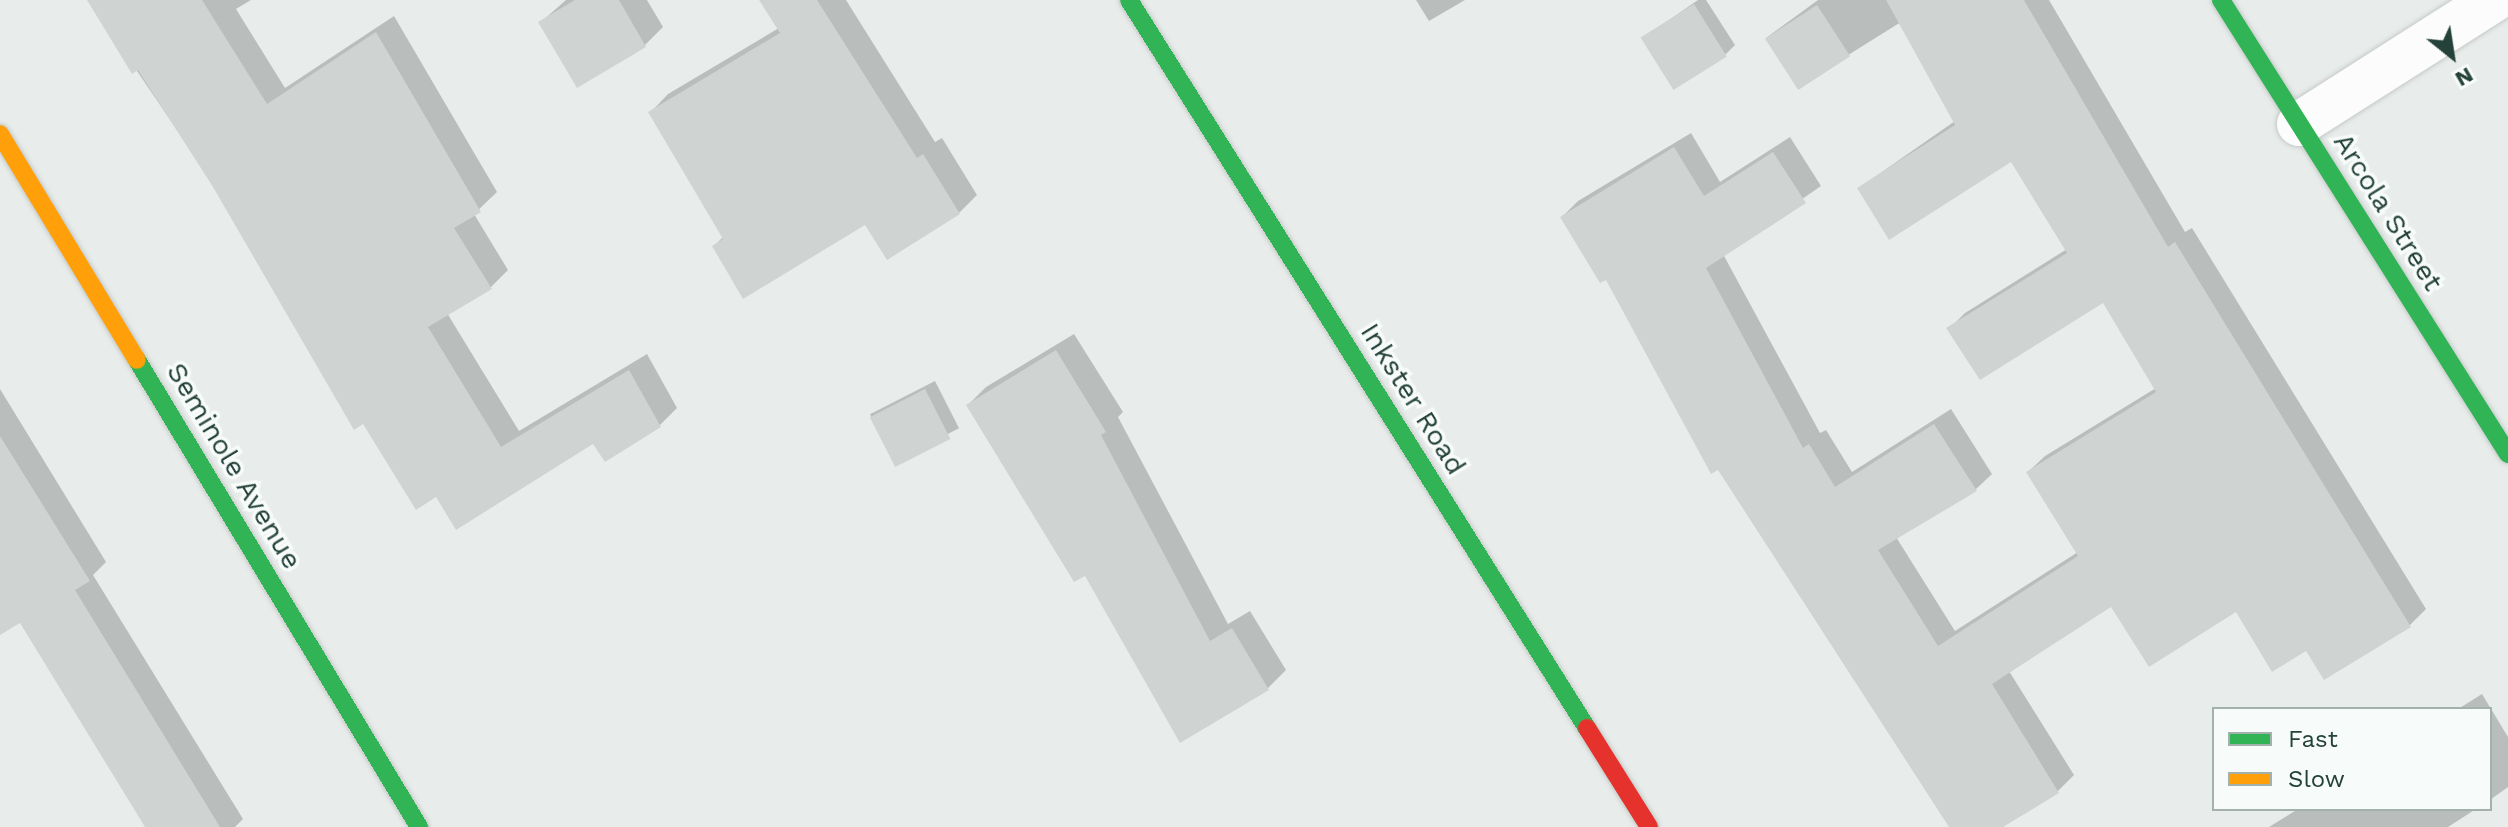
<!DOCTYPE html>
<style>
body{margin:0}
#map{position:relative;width:2508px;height:827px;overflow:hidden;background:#e8edeb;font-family:"Work Sans",sans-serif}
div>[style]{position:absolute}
.shadow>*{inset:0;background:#0003;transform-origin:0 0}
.building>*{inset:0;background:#cfd4d2;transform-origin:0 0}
.roads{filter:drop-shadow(0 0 2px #c5cac8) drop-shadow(0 0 2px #c5cac8)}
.street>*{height:44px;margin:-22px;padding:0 22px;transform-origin:22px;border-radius:22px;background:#fcfcfc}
.fast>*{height:18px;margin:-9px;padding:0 9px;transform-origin:9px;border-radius:9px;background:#30b455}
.slow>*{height:18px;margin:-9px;padding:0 9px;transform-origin:9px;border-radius:9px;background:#ff9f0a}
.jam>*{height:18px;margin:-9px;padding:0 9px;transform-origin:9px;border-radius:9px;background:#e5322d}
span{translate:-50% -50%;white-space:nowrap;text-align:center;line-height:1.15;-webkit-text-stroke:7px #f7fbf9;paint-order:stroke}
.street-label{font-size:28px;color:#24423a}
.legend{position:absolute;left:2212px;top:707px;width:280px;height:104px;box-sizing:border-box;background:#f7fbf9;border:2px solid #a3b1ad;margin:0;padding:10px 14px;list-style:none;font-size:24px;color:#24423a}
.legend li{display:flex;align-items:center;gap:16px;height:40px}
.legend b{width:40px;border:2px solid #a3b1ad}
.north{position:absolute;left:2412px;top:16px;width:80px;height:80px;-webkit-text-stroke:6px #f7fbf9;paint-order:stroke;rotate:150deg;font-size:22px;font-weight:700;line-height:32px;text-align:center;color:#24423a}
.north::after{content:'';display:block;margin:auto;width:28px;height:36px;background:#24423a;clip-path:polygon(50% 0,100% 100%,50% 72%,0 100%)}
</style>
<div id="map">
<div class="shadow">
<div style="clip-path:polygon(109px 0,251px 0,236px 9px,285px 88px,394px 16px,497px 192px,474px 214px,508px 270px,491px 287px,447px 313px,519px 431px,647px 354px,677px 408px,659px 426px,594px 441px,437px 494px,364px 421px,355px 427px,215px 186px,97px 12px)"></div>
<div style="clip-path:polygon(566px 0,647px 0,663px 27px,645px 45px,578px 85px,541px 22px)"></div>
<div style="clip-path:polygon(761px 0,846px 0,935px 142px,942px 138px,977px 195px,959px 213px,887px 258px,865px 222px,714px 246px,724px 236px,651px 112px,668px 94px,779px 28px)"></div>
<div style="clip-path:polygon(1416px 0,1465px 0,1429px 21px)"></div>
<div style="clip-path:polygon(1698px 0,1706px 0,1735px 45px,1726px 54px,1643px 38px)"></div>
<div style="clip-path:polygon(1818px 0,2049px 0,2185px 232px,2192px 228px,2426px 609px,2409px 626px,2307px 648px,2237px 610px,2112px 605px,2009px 671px,2074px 775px,2058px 791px,1999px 827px,1951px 827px,1719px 467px,1607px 277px,1562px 217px,1578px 201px,1691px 133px,1720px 182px,1790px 137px,1821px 186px,1723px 254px,1820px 433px,1826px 430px,1852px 472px,1951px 409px,1992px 474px,1975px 490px,1896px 537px,1955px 631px,2078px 552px,2028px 472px,2045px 456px,2156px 388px,2104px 300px,1949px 329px,1965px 313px,2067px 249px,2012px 159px,1859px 188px,1955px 121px,1901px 22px,1797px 87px,1766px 38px)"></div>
<div style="clip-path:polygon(1074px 334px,1123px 412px,1118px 417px,1228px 624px,1250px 611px,1286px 670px,1268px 688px,1181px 740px,1086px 573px,968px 405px,986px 387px)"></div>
<div style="left:935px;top:381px;width:53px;height:73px;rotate:63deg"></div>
<div style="clip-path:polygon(0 389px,106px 562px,93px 575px,243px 819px,235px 827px,148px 827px,20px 621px,0 633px)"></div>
<div style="clip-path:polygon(2482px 694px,2508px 737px,2508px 787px,2490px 800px,2490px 709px,2458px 709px)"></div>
<div style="clip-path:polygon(2298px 809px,2476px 809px,2448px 827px,2269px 827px)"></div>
</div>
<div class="building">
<div style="clip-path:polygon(87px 0,202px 0,267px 104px,376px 32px,481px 212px,454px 228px,492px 289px,428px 327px,501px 447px,629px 370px,661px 427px,605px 462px,593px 444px,456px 530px,436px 497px,416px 510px,363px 424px,354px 430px,213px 187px,138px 70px,132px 74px)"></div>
<div style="clip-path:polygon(575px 0,619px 0,646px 47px,577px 88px,538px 22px)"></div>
<div style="clip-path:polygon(759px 0,817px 0,917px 158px,923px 154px,960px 214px,887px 260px,865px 225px,743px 299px,712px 246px,723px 239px,648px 112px,780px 33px)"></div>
<div style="clip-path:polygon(1886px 0,2024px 0,2168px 247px,2175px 242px,2411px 627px,2324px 680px,2306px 651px,2272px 672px,2236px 612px,2149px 667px,2111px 607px,1992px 684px,2059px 793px,2003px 827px,1949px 827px,1718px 470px,1711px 474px,1606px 280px,1600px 283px,1560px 217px,1674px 147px,1704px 196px,1773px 152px,1806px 203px,1706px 268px,1803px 448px,1809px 444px,1835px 487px,1934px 424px,1977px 491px,1878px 550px,1938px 646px,2078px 556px,2026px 472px,2156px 392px,2103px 303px,1980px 380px,1946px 328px,2067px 253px,2011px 162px,1889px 240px,1857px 188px,1955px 125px)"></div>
<div style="left:1694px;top:4px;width:62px;height:63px;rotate:58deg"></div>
<div style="left:1817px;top:5px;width:61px;height:62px;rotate:57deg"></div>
<div style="clip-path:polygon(1056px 350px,1106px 432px,1101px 435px,1210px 641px,1232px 628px,1269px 690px,1180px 743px,1085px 576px,1074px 582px,966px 405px)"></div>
<div style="left:925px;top:389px;width:56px;height:62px;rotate:63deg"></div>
<div style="clip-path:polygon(0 436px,90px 581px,75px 590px,220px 827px,145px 827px,20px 623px,0 635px)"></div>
</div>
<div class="roads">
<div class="street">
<div style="left:2299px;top:124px;width:231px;rotate:-32.5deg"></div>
</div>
<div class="fast">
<div style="left:1129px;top:0;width:860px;rotate:57.83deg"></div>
<div style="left:2221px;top:0;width:537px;rotate:57.7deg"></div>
<div style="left:137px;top:360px;width:546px;rotate:58.87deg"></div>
</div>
<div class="slow">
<div style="left:0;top:134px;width:264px;rotate:58.8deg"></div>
</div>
<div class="jam">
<div style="left:1587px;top:728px;width:117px;rotate:57.9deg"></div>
</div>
</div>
<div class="street-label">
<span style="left:2388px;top:212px;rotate:58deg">Arcola Street</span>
<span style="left:1413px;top:399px;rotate:58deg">Inkster Road</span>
<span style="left:234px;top:466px;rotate:59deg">Seminole Avenue</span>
</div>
<ul class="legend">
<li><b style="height:10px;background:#30b455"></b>Fast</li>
<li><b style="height:10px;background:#ff9f0a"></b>Slow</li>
</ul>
<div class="north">N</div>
</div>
